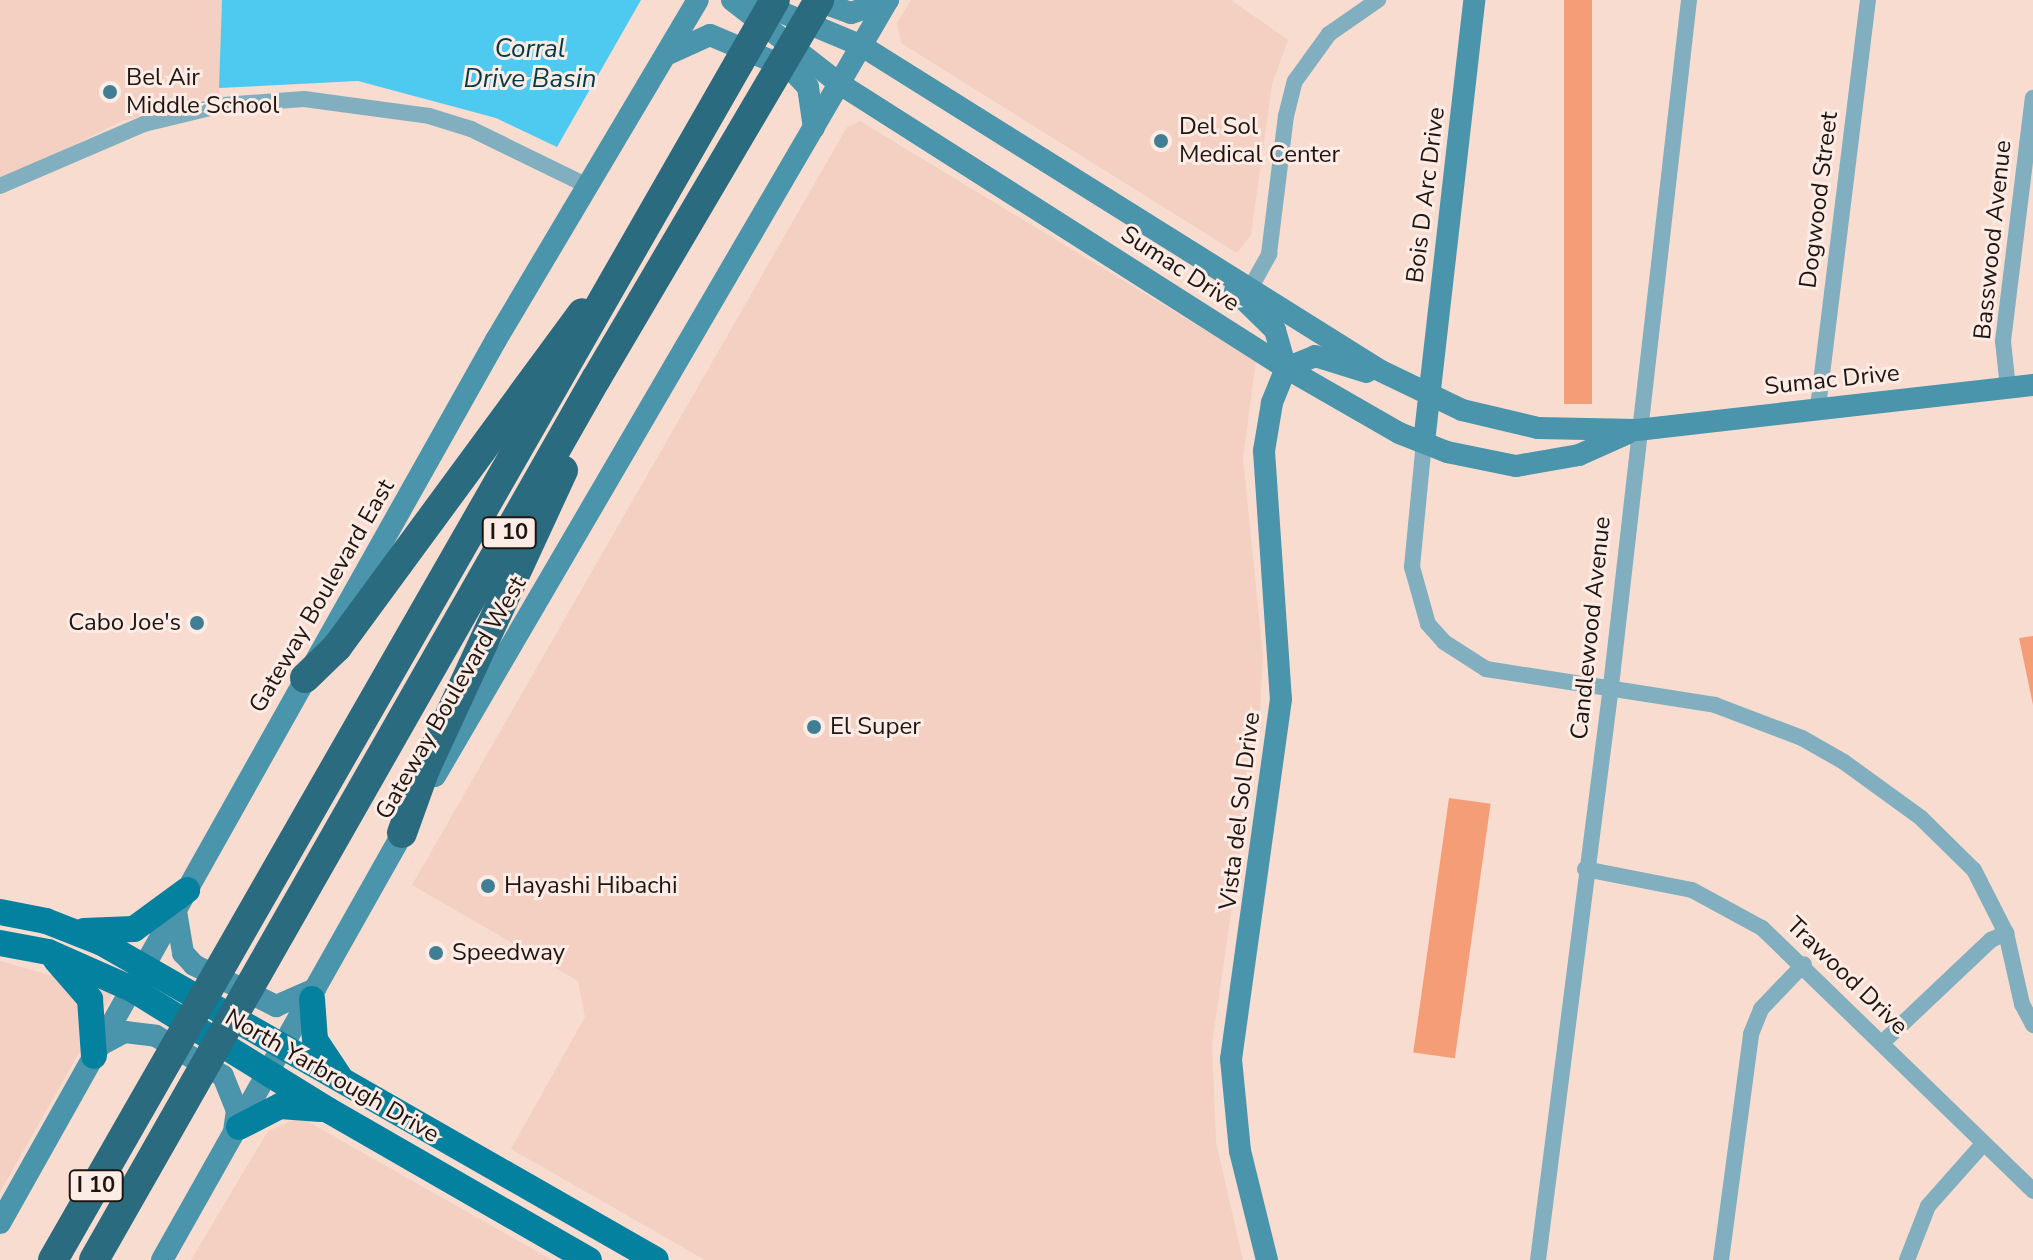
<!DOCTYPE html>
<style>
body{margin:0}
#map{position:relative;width:2033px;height:1260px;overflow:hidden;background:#f8dcd0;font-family:"Nunito Sans",sans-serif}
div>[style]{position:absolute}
.built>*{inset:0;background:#f3d0c1}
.green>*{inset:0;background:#f59d77;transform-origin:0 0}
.water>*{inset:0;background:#4ecaf0}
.street>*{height:16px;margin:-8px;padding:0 8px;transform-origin:8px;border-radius:8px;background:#81afbf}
.secondary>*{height:22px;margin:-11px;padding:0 11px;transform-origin:11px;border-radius:11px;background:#4a94ac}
.primary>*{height:26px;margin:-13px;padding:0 13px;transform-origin:13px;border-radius:13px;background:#04819f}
.highway>*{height:30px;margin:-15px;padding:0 15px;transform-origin:15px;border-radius:15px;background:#2b6b7f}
.dots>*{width:22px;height:22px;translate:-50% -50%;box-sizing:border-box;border:4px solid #fdece5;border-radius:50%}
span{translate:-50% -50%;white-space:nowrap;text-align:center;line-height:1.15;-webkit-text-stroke:6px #fdece5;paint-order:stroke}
.shield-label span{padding:2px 6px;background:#fdece5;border:2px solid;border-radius:6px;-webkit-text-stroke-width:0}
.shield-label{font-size:22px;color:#1e1511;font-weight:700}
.poi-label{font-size:24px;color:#1e1511}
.left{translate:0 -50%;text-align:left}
.right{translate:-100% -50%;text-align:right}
.street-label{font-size:24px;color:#1e1511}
.water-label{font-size:26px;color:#003b4a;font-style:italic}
</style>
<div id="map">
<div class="built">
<div style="clip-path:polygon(0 0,222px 0,219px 96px,122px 121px,0 182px)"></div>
<div style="clip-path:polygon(911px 0,1231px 0,1288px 40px,1272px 84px,1251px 235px,1237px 253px,901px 43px,897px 23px)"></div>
<div style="clip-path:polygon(860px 121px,1256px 361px,1243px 458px,1263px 656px,1260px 713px,1212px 1044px,1216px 1142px,1243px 1260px,705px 1260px,511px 1149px,585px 1017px,578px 981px,412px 885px,847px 127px)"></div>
<div style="clip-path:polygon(0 961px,113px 993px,0 1192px)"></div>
<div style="clip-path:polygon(300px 1117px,552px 1260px,191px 1260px,268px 1131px)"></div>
</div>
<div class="green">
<div style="left:1564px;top:0;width:28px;height:404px"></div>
<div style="clip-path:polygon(2033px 636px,2033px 705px,2019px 638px)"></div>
<div style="left:1449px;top:798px;width:42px;height:257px;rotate:8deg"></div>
</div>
<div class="water">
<div style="clip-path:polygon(222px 0,641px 0,557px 147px,496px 118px,358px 81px,219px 88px)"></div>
</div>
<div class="street">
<div style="left:0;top:186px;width:157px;rotate:-23.3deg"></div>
<div style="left:144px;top:124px;width:81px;rotate:-13.5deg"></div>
<div style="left:223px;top:105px;width:81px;rotate:-4.2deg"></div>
<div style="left:304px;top:99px;width:126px;rotate:7.7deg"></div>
<div style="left:429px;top:116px;width:44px;rotate:17.2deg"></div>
<div style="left:471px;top:129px;width:132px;rotate:26deg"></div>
<div style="left:1251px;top:287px;width:38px;rotate:-61deg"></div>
<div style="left:1269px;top:254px;width:139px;rotate:-83deg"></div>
<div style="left:1286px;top:116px;width:36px;rotate:-76deg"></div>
<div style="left:1295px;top:81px;width:58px;rotate:-54.1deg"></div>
<div style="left:1329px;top:34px;width:60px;rotate:-34.8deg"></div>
<div style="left:2008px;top:388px;width:47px;rotate:-96.1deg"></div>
<div style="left:2003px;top:341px;width:245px;rotate:-83deg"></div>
<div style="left:1818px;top:407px;width:410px;rotate:-83deg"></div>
<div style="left:1424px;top:442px;width:126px;rotate:95.5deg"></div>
<div style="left:1412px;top:567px;width:59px;rotate:74.3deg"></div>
<div style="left:1428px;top:624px;width:24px;rotate:48deg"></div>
<div style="left:1444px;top:642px;width:50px;rotate:32.7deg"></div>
<div style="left:1486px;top:669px;width:232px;rotate:8.9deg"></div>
<div style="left:1715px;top:705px;width:93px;rotate:20.8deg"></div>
<div style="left:1802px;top:738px;width:48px;rotate:29.7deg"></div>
<div style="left:1844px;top:762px;width:95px;rotate:36deg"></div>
<div style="left:1921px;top:818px;width:74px;rotate:44.5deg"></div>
<div style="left:1974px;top:870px;width:71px;rotate:63.1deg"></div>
<div style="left:2006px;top:933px;width:73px;rotate:77.3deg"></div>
<div style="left:2022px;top:1004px;width:24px;rotate:62deg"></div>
<div style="left:1585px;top:869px;width:109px;rotate:11.1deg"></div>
<div style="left:1692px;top:890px;width:80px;rotate:28.5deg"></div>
<div style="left:1762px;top:928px;width:378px;rotate:44.1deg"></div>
<div style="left:1883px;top:1042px;width:149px;rotate:-43.4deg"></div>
<div style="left:1991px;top:940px;width:17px;rotate:-25deg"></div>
<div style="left:1538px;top:1260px;width:579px;rotate:-82.75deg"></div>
<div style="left:1611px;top:686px;width:690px;rotate:-83.51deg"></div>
<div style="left:1721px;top:1260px;width:228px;rotate:-82.4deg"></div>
<div style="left:1751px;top:1034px;width:27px;rotate:-68deg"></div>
<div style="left:1761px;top:1009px;width:62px;rotate:-46.3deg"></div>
<div style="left:1907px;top:1260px;width:58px;rotate:-68.7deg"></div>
<div style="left:1928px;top:1206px;width:83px;rotate:-48.4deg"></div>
</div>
<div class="secondary">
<div style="left:732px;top:0;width:137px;rotate:37.9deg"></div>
<div style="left:840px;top:84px;width:529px;rotate:32.49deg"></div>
<div style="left:1286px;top:368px;width:130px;rotate:29.9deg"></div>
<div style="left:1399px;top:433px;width:52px;rotate:21.6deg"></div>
<div style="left:1447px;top:452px;width:70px;rotate:11.5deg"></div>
<div style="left:1516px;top:466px;width:64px;rotate:-9.9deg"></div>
<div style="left:1579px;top:455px;width:54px;rotate:-24.2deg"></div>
<div style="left:752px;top:0;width:119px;rotate:22.7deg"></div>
<div style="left:862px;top:46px;width:612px;rotate:32.05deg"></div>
<div style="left:1381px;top:371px;width:90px;rotate:25.7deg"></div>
<div style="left:1462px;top:410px;width:78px;rotate:13.3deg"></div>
<div style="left:1538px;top:428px;width:99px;rotate:1.2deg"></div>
<div style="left:1637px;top:430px;width:399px;rotate:-6.5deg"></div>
<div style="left:815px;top:0;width:38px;rotate:20deg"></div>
<div style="left:851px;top:13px;width:39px;rotate:-19deg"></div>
<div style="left:668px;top:54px;width:46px;rotate:-24.3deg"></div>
<div style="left:710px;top:35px;width:88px;rotate:22.8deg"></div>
<div style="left:791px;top:69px;width:25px;rotate:47deg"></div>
<div style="left:808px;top:87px;width:41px;rotate:81.7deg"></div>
<div style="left:1235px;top:291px;width:56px;rotate:44.3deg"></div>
<div style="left:1275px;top:330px;width:40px;rotate:74deg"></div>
<div style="left:1286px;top:368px;width:38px;rotate:112deg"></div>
<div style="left:1272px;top:403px;width:49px;rotate:99.5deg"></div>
<div style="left:1264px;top:451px;width:249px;rotate:86.1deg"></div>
<div style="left:1281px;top:699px;width:363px;rotate:97.9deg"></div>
<div style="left:1231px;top:1059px;width:92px;rotate:84.4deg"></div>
<div style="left:1240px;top:1151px;width:112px;rotate:76.1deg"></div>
<div style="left:1286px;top:368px;width:31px;rotate:-22deg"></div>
<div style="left:1315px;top:356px;width:54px;rotate:17.1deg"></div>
<div style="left:1424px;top:442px;width:445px;rotate:-83.5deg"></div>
<div style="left:435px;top:776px;width:899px;rotate:-59.73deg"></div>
<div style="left:176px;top:911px;width:43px;rotate:80.5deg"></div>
<div style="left:183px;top:953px;width:16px;rotate:47deg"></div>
<div style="left:194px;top:965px;width:92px;rotate:26.6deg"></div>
<div style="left:276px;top:1006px;width:43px;rotate:-23.6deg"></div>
<div style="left:102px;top:1044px;width:26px;rotate:-28deg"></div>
<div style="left:125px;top:1032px;width:31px;rotate:7deg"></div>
<div style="left:156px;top:1036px;width:78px;rotate:30.8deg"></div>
<div style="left:223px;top:1076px;width:37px;rotate:68deg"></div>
<div style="left:237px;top:1110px;width:21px;rotate:98deg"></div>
<div style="left:0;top:1223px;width:1013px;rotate:-60.68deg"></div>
<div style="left:496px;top:340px;width:395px;rotate:-59.3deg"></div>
<div style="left:162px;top:1260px;width:505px;rotate:-60.59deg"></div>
</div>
<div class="primary">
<div style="left:0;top:912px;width:47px;rotate:11.1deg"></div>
<div style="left:46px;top:921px;width:60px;rotate:21.4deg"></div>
<div style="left:102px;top:943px;width:638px;rotate:29.78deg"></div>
<div style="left:84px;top:931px;width:50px;rotate:-2.3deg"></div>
<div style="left:134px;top:929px;width:66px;rotate:-36.3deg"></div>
<div style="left:0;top:943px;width:49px;rotate:10.6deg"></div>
<div style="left:48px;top:952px;width:92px;rotate:23.8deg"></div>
<div style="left:132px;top:989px;width:230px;rotate:31.7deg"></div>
<div style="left:328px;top:1110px;width:301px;rotate:29.9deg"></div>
<div style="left:56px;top:960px;width:52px;rotate:48.9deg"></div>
<div style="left:90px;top:999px;width:57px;rotate:86deg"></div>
<div style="left:312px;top:999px;width:41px;rotate:85.8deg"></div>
<div style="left:315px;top:1040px;width:47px;rotate:56.3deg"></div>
<div style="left:239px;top:1127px;width:46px;rotate:-27.1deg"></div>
<div style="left:280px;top:1106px;width:41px;rotate:4.2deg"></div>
</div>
<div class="highway">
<div style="left:305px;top:678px;width:45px;rotate:-44.1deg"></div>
<div style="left:337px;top:647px;width:414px;rotate:-53.7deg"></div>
<div style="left:402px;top:833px;width:68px;rotate:-70.2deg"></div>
<div style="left:425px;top:769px;width:329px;rotate:-65.2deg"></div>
<div style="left:53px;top:1260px;width:1452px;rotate:-60.19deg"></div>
<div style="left:94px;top:1260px;width:1014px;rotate:-60.33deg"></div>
<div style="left:596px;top:379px;width:440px;rotate:-59.5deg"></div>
</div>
<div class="dots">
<div style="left:110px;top:92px;background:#3f7e93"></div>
<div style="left:1161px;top:141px;background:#3f7e93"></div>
<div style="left:197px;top:623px;background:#3f7e93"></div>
<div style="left:814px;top:727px;background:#3f7e93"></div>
<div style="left:488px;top:886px;background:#3f7e93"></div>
<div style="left:436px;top:953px;background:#3f7e93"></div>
</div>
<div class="shield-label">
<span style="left:509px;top:533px">I 10</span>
<span style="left:96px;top:1186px">I 10</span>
</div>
<div class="poi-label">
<span class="left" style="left:126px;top:92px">Bel Air<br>Middle School</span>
<span class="left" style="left:1179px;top:141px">Del Sol<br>Medical Center</span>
<span class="right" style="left:181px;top:623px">Cabo Joe's</span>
<span class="left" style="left:830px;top:727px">El Super</span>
<span class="left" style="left:504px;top:886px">Hayashi Hibachi</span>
<span class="left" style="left:452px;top:953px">Speedway</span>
</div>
<div class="street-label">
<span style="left:1426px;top:195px;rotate:-83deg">Bois D Arc Drive</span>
<span style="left:1819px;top:200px;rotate:-83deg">Dogwood Street</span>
<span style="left:1993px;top:240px;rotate:-84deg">Basswood Avenue</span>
<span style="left:1180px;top:269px;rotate:33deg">Sumac Drive</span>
<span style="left:1832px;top:380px;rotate:-6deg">Sumac Drive</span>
<span style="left:322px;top:596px;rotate:-60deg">Gateway Boulevard East</span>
<span style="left:1591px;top:628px;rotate:-84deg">Candlewood Avenue</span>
<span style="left:451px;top:698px;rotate:-60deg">Gateway Boulevard West</span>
<span style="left:1240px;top:811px;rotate:-83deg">Vista del Sol Drive</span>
<span style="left:1847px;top:976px;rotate:44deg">Trawood Drive</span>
<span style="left:332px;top:1076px;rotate:30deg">North Yarbrough Drive</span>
</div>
<div class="water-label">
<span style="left:530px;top:64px">Corral<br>Drive Basin</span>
</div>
</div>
